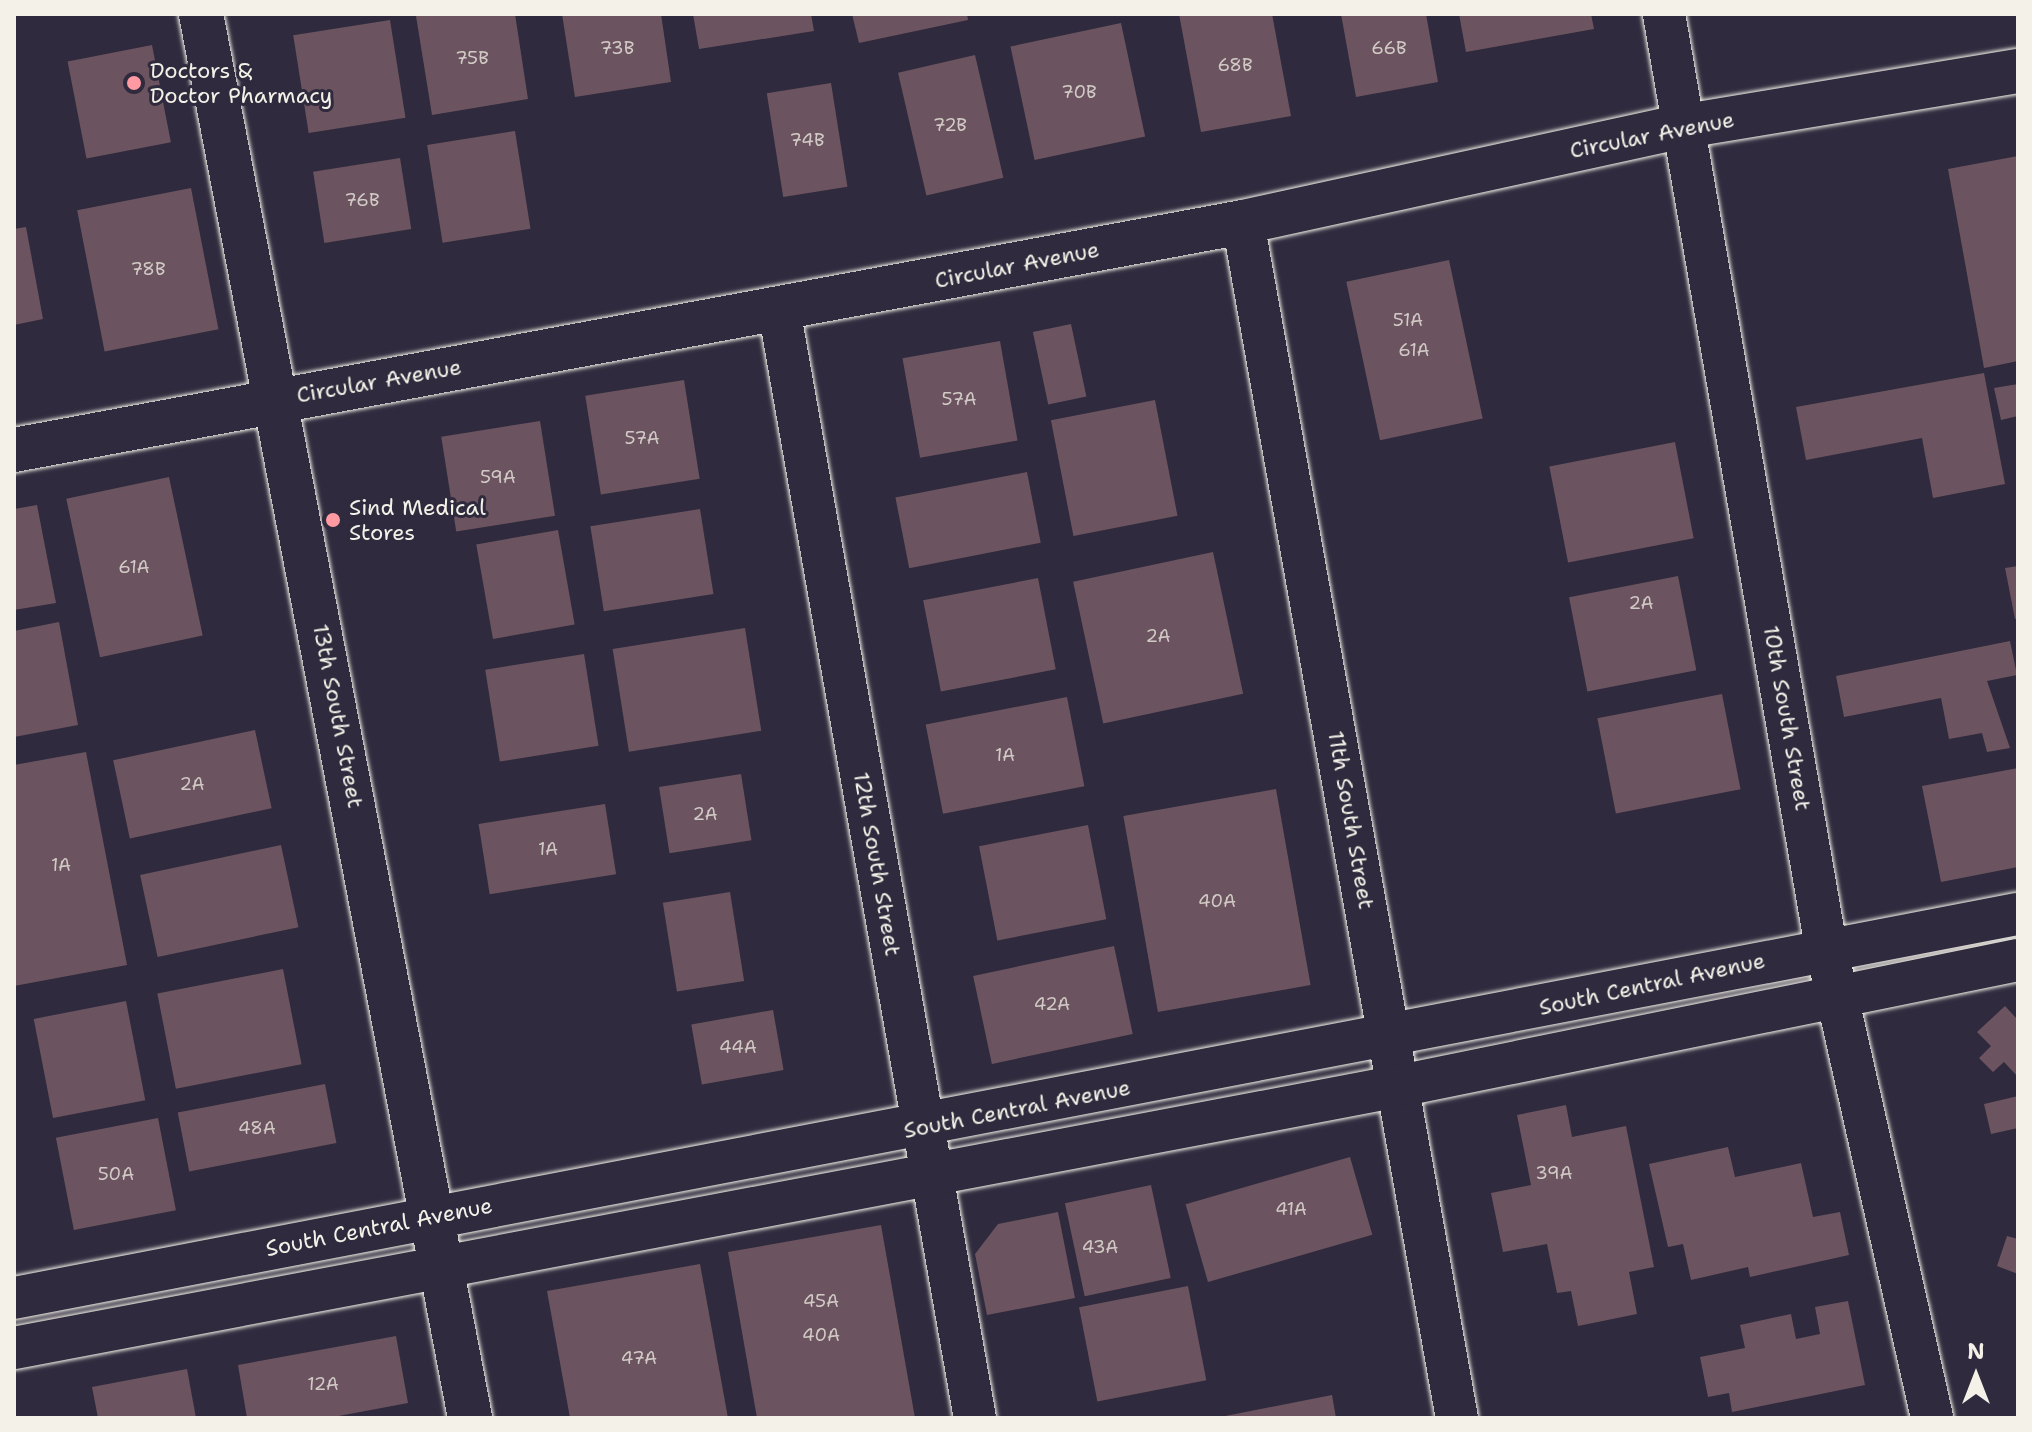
<!DOCTYPE html>
<style>
body{margin:0}
#map{position:relative;width:2032px;height:1432px;overflow:hidden;background:#2f2a3d;font-family:"Shantell Sans",sans-serif}
div>[style]{position:absolute}
.building>*{inset:0;background:#6b545f;transform-origin:0 0}
.roads{filter:drop-shadow(0 0 2px #f4f1e8) drop-shadow(0 0 2px #f4f1e8)}
.minor>*{height:42px;margin:-21px;padding:0 21px;transform-origin:21px;border-radius:21px;background:#2f2a3d}
.tertiary>*{height:44px;margin:-22px;padding:0 22px;transform-origin:22px;border-radius:22px;background:#2f2a3d}
.dots>*{width:22px;height:22px;translate:-50% -50%;box-sizing:border-box;border:4px solid #2f2a3d;border-radius:50%}
span{translate:-50% -50%;white-space:nowrap;text-align:center;line-height:1.15;-webkit-text-stroke:6px #2f2a3d;paint-order:stroke}
.number-label{font-size:18px;color:#d2cac6}
.number-label span{-webkit-text-stroke-width:0}
.poi-label{font-size:22px;color:#f4f1e8}
.left{translate:0 -50%;text-align:left}
.street-label{font-size:22px;color:#f4f1e8}
.frame{position:absolute;inset:0;border:16px solid #f4f1e8;pointer-events:none}
.north{position:absolute;left:1936px;top:1336px;width:80px;height:80px;-webkit-text-stroke:6px #2f2a3d;paint-order:stroke;rotate:0deg;font-size:22px;font-weight:700;line-height:32px;text-align:center;color:#f4f1e8}
.north::after{content:'';display:block;margin:auto;width:28px;height:36px;background:#f4f1e8;clip-path:polygon(50% 0,100% 100%,50% 72%,0 100%)}
</style>
<div id="map">
<div class="building">
<div style="clip-path:polygon(515px 14px,528px 99px,432px 115px,416px 16px)"></div>
<div style="clip-path:polygon(562px 14px,661px 14px,671px 82px,575px 97px)"></div>
<div style="clip-path:polygon(693px 14px,811px 14px,814px 31px,699px 49px)"></div>
<div style="clip-path:polygon(852px 14px,967px 14px,968px 20px,859px 43px)"></div>
<div style="clip-path:polygon(1179px 14px,1272px 14px,1291px 116px,1201px 132px)"></div>
<div style="clip-path:polygon(1341px 14px,1426px 14px,1438px 82px,1356px 97px)"></div>
<div style="clip-path:polygon(1459px 14px,1591px 14px,1594px 29px,1466px 52px)"></div>
<div style="left:390px;top:20px;width:99px;height:98px;rotate:81deg"></div>
<div style="left:1121px;top:23px;width:116px;height:113px;rotate:78deg"></div>
<div style="left:152px;top:45px;width:99px;height:86px;rotate:79deg"></div>
<div style="left:975px;top:55px;width:126px;height:79px;rotate:77deg"></div>
<div style="left:831px;top:83px;width:105px;height:65px;rotate:81deg"></div>
<div style="left:515px;top:131px;width:99px;height:89px;rotate:81deg"></div>
<div style="clip-path:polygon(2018px 156px,2018px 361px,1984px 368px,1948px 169px)"></div>
<div style="left:400px;top:158px;width:72px;height:88px;rotate:81deg"></div>
<div style="left:191px;top:188px;width:144px;height:116px;rotate:79deg"></div>
<div style="clip-path:polygon(26px 227px,43px 319px,14px 325px,14px 229px)"></div>
<div style="left:1449px;top:260px;width:162px;height:105px;rotate:78deg"></div>
<div style="left:1071px;top:324px;width:74px;height:39px;rotate:78deg"></div>
<div style="left:1000px;top:341px;width:101px;height:99px;rotate:80deg"></div>
<div style="clip-path:polygon(1984px 373px,2005px 484px,1933px 498px,1922px 438px,1806px 460px,1796px 407px)"></div>
<div style="left:684px;top:380px;width:100px;height:100px;rotate:81deg"></div>
<div style="clip-path:polygon(2018px 384px,2018px 416px,2001px 420px,1994px 388px)"></div>
<div style="left:1155px;top:400px;width:118px;height:106px;rotate:79deg"></div>
<div style="left:540px;top:421px;width:96px;height:100px;rotate:81deg"></div>
<div style="left:1675px;top:442px;width:98px;height:128px;rotate:79deg"></div>
<div style="left:1027px;top:472px;width:72px;height:134px;rotate:79deg"></div>
<div style="left:169px;top:477px;width:162px;height:105px;rotate:78deg"></div>
<div style="clip-path:polygon(37px 505px,56px 603px,14px 610px,14px 509px)"></div>
<div style="left:700px;top:509px;width:86px;height:111px;rotate:81deg"></div>
<div style="left:558px;top:530px;width:96px;height:83px;rotate:80deg"></div>
<div style="left:1213px;top:552px;width:145px;height:143px;rotate:78deg"></div>
<div style="clip-path:polygon(2018px 566px,2018px 619px,2015px 619px,2005px 568px)"></div>
<div style="left:1678px;top:576px;width:96px;height:111px;rotate:79deg"></div>
<div style="left:1038px;top:578px;width:93px;height:117px;rotate:79deg"></div>
<div style="clip-path:polygon(59px 622px,78px 725px,14px 737px,14px 631px)"></div>
<div style="left:745px;top:628px;width:104px;height:134px;rotate:81deg"></div>
<div style="clip-path:polygon(2010px 641px,2017px 675px,1987px 681px,2010px 748px,1987px 752px,1982px 733px,1949px 739px,1941px 698px,1844px 717px,1836px 676px)"></div>
<div style="left:584px;top:654px;width:93px;height:100px;rotate:81deg"></div>
<div style="left:1722px;top:694px;width:97px;height:127px;rotate:79deg"></div>
<div style="left:1067px;top:697px;width:91px;height:144px;rotate:79deg"></div>
<div style="left:255px;top:730px;width:80px;height:145px;rotate:78deg"></div>
<div style="clip-path:polygon(86px 752px,127px 965px,14px 986px,14px 765px)"></div>
<div style="clip-path:polygon(2018px 768px,2018px 867px,1941px 882px,1922px 786px)"></div>
<div style="left:741px;top:774px;width:67px;height:83px;rotate:81deg"></div>
<div style="left:1276px;top:789px;width:199px;height:155px;rotate:80deg"></div>
<div style="left:605px;top:804px;width:71px;height:128px;rotate:81deg"></div>
<div style="left:1088px;top:825px;width:96px;height:111px;rotate:79deg"></div>
<div style="left:281px;top:845px;width:84px;height:144px;rotate:78deg"></div>
<div style="left:730px;top:892px;width:90px;height:68px;rotate:81deg"></div>
<div style="left:1114px;top:946px;width:90px;height:144px;rotate:78deg"></div>
<div style="left:283px;top:969px;width:97px;height:128px;rotate:79deg"></div>
<div style="left:126px;top:1001px;width:101px;height:94px;rotate:79deg"></div>
<div style="clip-path:polygon(2005px 1006px,2018px 1020px,2018px 1077px,2004px 1062px,1993px 1072px,1979px 1058px,1991px 1046px,1977px 1032px)"></div>
<div style="left:773px;top:1010px;width:61px;height:83px;rotate:80deg"></div>
<div style="left:325px;top:1084px;width:60px;height:150px;rotate:79deg"></div>
<div style="clip-path:polygon(2018px 1096px,2018px 1128px,1991px 1134px,1984px 1104px)"></div>
<div style="clip-path:polygon(1566px 1105px,1572px 1137px,1626px 1126px,1654px 1267px,1629px 1272px,1637px 1314px,1578px 1326px,1571px 1291px,1557px 1293px,1547px 1244px,1503px 1252px,1491px 1193px,1531px 1185px,1517px 1115px)"></div>
<div style="left:158px;top:1118px;width:94px;height:104px;rotate:79deg"></div>
<div style="clip-path:polygon(1728px 1147px,1735px 1177px,1801px 1163px,1813px 1217px,1840px 1212px,1849px 1255px,1750px 1277px,1748px 1267px,1691px 1280px,1683px 1244px,1668px 1247px,1649px 1164px)"></div>
<div style="left:1350px;top:1157px;width:81px;height:171px;rotate:74deg"></div>
<div style="left:1151px;top:1185px;width:95px;height:88px;rotate:78deg"></div>
<div style="clip-path:polygon(1058px 1212px,1075px 1298px,987px 1315px,975px 1254px,998px 1224px)"></div>
<div style="clip-path:polygon(881px 1225px,915px 1418px,757px 1418px,728px 1252px)"></div>
<div style="clip-path:polygon(2007px 1236px,2018px 1239px,2018px 1274px,1997px 1266px)"></div>
<div style="clip-path:polygon(700px 1264px,728px 1418px,570px 1418px,547px 1291px)"></div>
<div style="left:1188px;top:1286px;width:96px;height:111px;rotate:79deg"></div>
<div style="clip-path:polygon(1848px 1301px,1865px 1385px,1732px 1412px,1729px 1393px,1708px 1397px,1700px 1357px,1745px 1348px,1740px 1325px,1791px 1314px,1796px 1339px,1820px 1334px,1815px 1307px)"></div>
<div style="clip-path:polygon(396px 1336px,408px 1403px,328px 1418px,247px 1418px,238px 1365px)"></div>
<div style="clip-path:polygon(187px 1369px,196px 1418px,98px 1418px,92px 1387px)"></div>
<div style="clip-path:polygon(1332px 1395px,1336px 1418px,1221px 1418px,1220px 1417px)"></div>
</div>
<div class="roads">
<div class="minor">
<div style="left:1664px;top:14px;width:947px;rotate:80.15deg"></div>
<div style="left:1826px;top:947px;width:483px;rotate:77.3deg"></div>
<div style="left:1243px;top:222px;width:1215px;rotate:79.86deg"></div>
<div style="left:779px;top:309px;width:1126px;rotate:79.98deg"></div>
<div style="left:14px;top:1298px;width:2040px;rotate:-10.85deg"></div>
<div style="left:14px;top:1348px;width:1410px;rotate:-10.71deg"></div>
<div style="left:1399px;top:1086px;width:632px;rotate:-11.51deg"></div>
</div>
<div class="tertiary">
<div style="left:201px;top:14px;width:1430px;rotate:79.15deg"></div>
<div style="left:14px;top:450px;width:1250px;rotate:-10.51deg"></div>
<div style="left:1243px;top:222px;width:452px;rotate:-12.3deg"></div>
<div style="left:1685px;top:126px;width:338px;rotate:-9.4deg"></div>
</div>
</div>
<div class="dots">
<div style="left:134px;top:83px;background:#ff9aa2"></div>
<div style="left:333px;top:520px;background:#ff9aa2"></div>
</div>
<div class="number-label">
<span style="left:617px;top:48px">73B</span>
<span style="left:1389px;top:48px">66B</span>
<span style="left:472px;top:58px">75B</span>
<span style="left:1235px;top:65px">68B</span>
<span style="left:1079px;top:92px">70B</span>
<span style="left:950px;top:125px">72B</span>
<span style="left:807px;top:140px">74B</span>
<span style="left:362px;top:200px">76B</span>
<span style="left:148px;top:269px">78B</span>
<span style="left:1408px;top:320px">51A</span>
<span style="left:1414px;top:350px">61A</span>
<span style="left:959px;top:399px">57A</span>
<span style="left:642px;top:438px">57A</span>
<span style="left:498px;top:477px">59A</span>
<span style="left:134px;top:567px">61A</span>
<span style="left:1641px;top:603px">2A</span>
<span style="left:1158px;top:636px">2A</span>
<span style="left:1005px;top:755px">1A</span>
<span style="left:192px;top:784px">2A</span>
<span style="left:705px;top:814px">2A</span>
<span style="left:548px;top:849px">1A</span>
<span style="left:61px;top:865px">1A</span>
<span style="left:1217px;top:901px">40A</span>
<span style="left:1052px;top:1004px">42A</span>
<span style="left:738px;top:1047px">44A</span>
<span style="left:257px;top:1128px">48A</span>
<span style="left:1554px;top:1173px">39A</span>
<span style="left:116px;top:1174px">50A</span>
<span style="left:1291px;top:1209px">41A</span>
<span style="left:1100px;top:1247px">43A</span>
<span style="left:821px;top:1301px">45A</span>
<span style="left:821px;top:1335px">40A</span>
<span style="left:639px;top:1358px">47A</span>
<span style="left:323px;top:1384px">12A</span>
</div>
<div class="poi-label">
<span class="left" style="left:150px;top:83px">Doctors &amp;<br>Doctor Pharmacy</span>
<span class="left" style="left:349px;top:520px">Sind Medical<br>Stores</span>
</div>
<div class="street-label">
<span style="left:1652px;top:135px;rotate:-11deg">Circular Avenue</span>
<span style="left:1017px;top:265px;rotate:-11deg">Circular Avenue</span>
<span style="left:379px;top:381px;rotate:-10deg">Circular Avenue</span>
<span style="left:338px;top:716px;rotate:79deg">13th South Street</span>
<span style="left:1787px;top:718px;rotate:80deg">10th South Street</span>
<span style="left:1351px;top:820px;rotate:80deg">11th South Street</span>
<span style="left:877px;top:864px;rotate:80deg">12th South Street</span>
<span style="left:1652px;top:984px;rotate:-12deg">South Central Avenue</span>
<span style="left:1017px;top:1109px;rotate:-11deg">South Central Avenue</span>
<span style="left:379px;top:1227px;rotate:-11deg">South Central Avenue</span>
</div>
<div class="frame"></div>
<div class="north">N</div>
</div>
